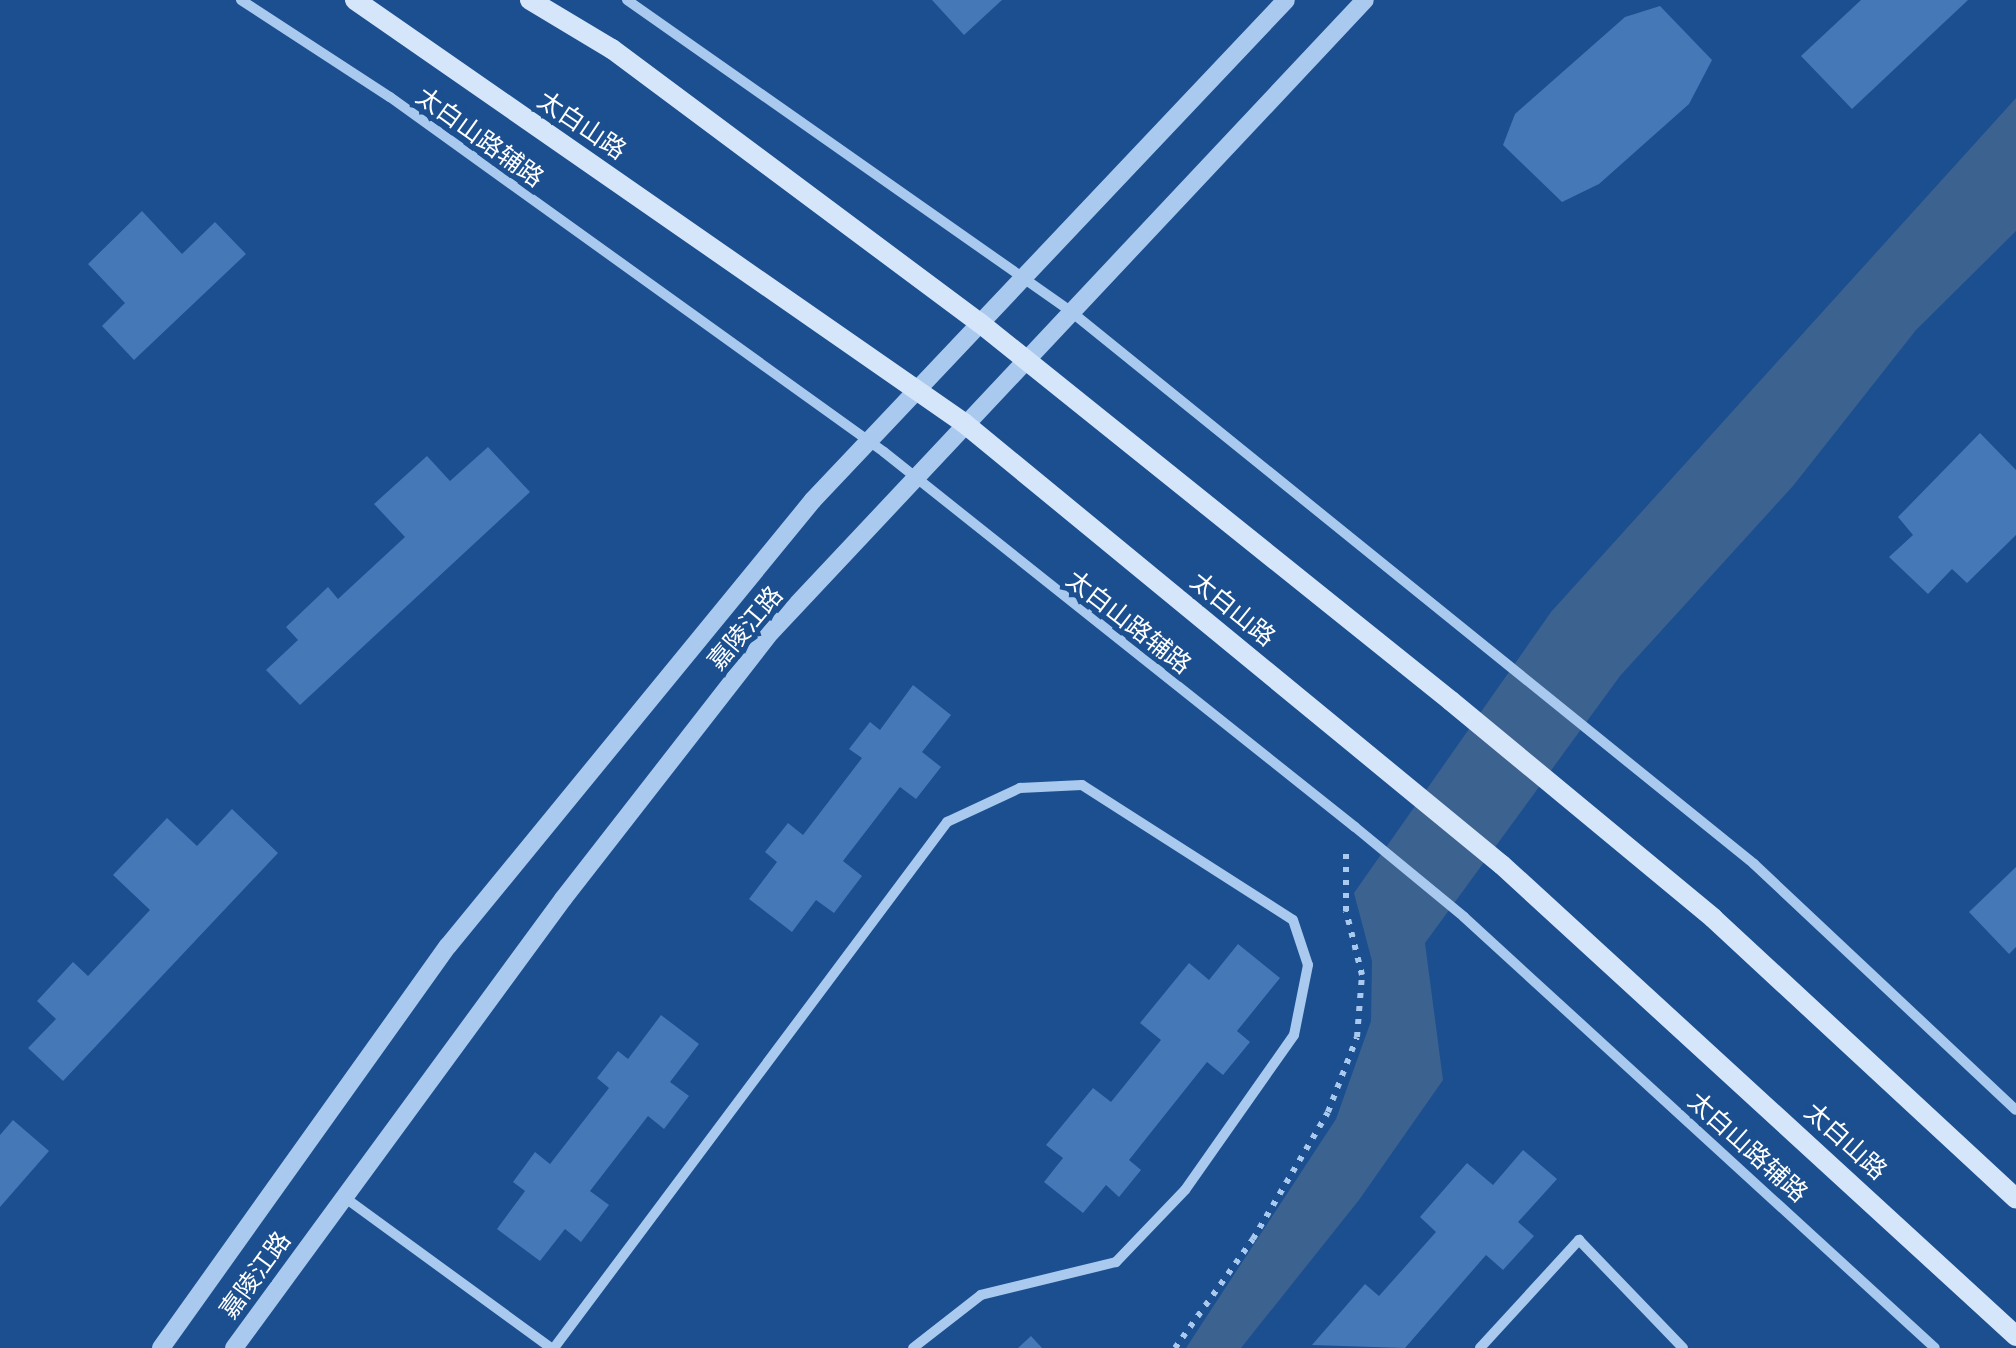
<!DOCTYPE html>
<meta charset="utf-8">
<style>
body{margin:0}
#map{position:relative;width:2016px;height:1348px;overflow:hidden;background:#1b4f8f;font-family:Arial,"Noto Sans SC",sans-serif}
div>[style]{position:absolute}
.water>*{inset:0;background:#3c6290}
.building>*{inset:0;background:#4478b7}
.path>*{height:6px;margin-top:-3px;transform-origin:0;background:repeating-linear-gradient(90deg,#a9c9ee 0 5px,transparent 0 13px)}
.minor>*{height:10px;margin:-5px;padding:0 5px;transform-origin:5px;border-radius:5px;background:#a9c9ee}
.tertiary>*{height:18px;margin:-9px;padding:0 9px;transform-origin:9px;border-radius:9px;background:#a9c9ee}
.secondary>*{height:20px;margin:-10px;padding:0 10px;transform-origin:10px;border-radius:10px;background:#d6e6fa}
span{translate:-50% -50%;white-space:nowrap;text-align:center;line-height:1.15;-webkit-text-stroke:10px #1b4f8f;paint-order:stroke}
.street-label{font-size:25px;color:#fff}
</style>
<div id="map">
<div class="water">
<div style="clip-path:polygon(2016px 98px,2016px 231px,1916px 330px,1793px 486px,1620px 676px,1425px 943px,1443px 1080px,1359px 1200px,1241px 1348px,1186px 1348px,1336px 1119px,1371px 1021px,1372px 961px,1354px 893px,1551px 612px)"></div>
</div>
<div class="building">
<div style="clip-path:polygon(932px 0,1002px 0,964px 35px)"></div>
<div style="clip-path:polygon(1861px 0,1968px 0,1852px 109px,1801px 56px)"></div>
<div style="clip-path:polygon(1660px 6px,1712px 60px,1689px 104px,1599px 184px,1562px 202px,1503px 145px,1515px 114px,1625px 17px)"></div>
<div style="clip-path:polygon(142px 211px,182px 254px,215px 222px,246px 254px,134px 360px,102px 326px,125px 303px,88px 264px)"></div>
<div style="clip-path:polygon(1980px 433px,2016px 470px,2016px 535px,1967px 583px,1952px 569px,1928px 594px,1889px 557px,1913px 535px,1898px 517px)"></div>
<div style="clip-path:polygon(488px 447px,530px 492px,300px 705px,266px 670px,298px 640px,286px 627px,328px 587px,338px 599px,405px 537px,374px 504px,427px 456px,450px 481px)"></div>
<div style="clip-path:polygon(913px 685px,951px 715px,922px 752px,941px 767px,916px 799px,900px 787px,843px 861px,862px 876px,834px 913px,816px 900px,792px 932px,749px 899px,777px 862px,765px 852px,788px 823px,803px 835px,862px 758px,849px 749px,870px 722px,880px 730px)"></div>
<div style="clip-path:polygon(232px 809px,278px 853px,63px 1081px,28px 1048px,56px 1019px,37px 1001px,73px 962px,88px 976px,150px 910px,113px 875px,167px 818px,197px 846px)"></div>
<div style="clip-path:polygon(2016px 867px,2016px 947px,2009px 954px,1969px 912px)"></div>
<div style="clip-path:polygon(1238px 944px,1280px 978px,1237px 1031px,1250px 1042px,1223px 1075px,1207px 1062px,1129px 1160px,1141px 1170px,1119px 1197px,1106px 1185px,1083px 1213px,1044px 1182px,1063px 1158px,1046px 1145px,1093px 1088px,1111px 1102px,1161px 1040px,1140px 1023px,1189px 963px,1209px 980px)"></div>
<div style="clip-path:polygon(661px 1015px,699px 1044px,670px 1082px,689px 1096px,664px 1129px,648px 1116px,590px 1191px,609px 1205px,581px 1242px,565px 1229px,540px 1261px,497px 1229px,525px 1191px,513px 1182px,535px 1152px,550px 1164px,609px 1088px,597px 1078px,618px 1051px,628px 1059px)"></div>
<div style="clip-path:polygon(13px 1120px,49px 1151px,0 1207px,0 1135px)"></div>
<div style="clip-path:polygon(1523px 1150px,1557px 1179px,1518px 1222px,1534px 1236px,1503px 1270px,1486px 1255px,1405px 1348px,1312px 1345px,1365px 1284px,1379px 1296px,1436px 1232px,1420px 1217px,1467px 1163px,1493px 1185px)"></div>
<div style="clip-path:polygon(1031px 1336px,1042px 1348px,1018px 1348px)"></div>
</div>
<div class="path">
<div style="left:1175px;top:1348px;width:134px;rotate:-54.4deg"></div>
<div style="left:1253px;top:1239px;width:147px;rotate:-59.4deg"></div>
<div style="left:1328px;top:1112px;width:80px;rotate:-68.9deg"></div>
<div style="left:1357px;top:1037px;width:62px;rotate:-85.4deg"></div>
<div style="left:1362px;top:975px;width:66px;rotate:-104deg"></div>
<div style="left:1346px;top:911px;width:64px;rotate:-90deg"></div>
</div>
<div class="minor">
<div style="left:241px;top:0;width:178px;rotate:33.1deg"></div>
<div style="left:390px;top:97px;width:608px;rotate:35.7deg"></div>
<div style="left:884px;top:452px;width:602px;rotate:38.53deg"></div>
<div style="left:1355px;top:827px;width:141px;rotate:39.5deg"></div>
<div style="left:1464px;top:917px;width:638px;rotate:42.46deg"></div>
<div style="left:627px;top:0;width:540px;rotate:35.04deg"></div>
<div style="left:1069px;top:310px;width:881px;rotate:38.96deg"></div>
<div style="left:1754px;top:864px;width:359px;rotate:43.2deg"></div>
<div style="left:344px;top:1197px;width:256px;rotate:36.1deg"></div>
<div style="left:554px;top:1348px;width:657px;rotate:-53.23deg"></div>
<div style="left:947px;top:822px;width:81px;rotate:-25deg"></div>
<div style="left:1020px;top:788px;width:62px;rotate:-2.8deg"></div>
<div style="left:1082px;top:785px;width:250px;rotate:32.6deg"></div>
<div style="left:1293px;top:920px;width:47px;rotate:71.6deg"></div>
<div style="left:1308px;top:965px;width:71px;rotate:101.3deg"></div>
<div style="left:1294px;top:1035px;width:189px;rotate:125.1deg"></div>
<div style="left:1185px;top:1190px;width:100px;rotate:133.8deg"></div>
<div style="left:1116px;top:1262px;width:139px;rotate:166.3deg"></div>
<div style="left:981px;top:1295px;width:86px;rotate:142.1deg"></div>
<div style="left:1480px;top:1348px;width:147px;rotate:-47.5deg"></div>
<div style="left:1579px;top:1240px;width:150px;rotate:46.1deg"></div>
</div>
<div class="tertiary">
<div style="left:161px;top:1348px;width:494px;rotate:-54.5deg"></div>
<div style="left:448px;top:946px;width:576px;rotate:-50.7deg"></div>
<div style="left:813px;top:500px;width:688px;rotate:-46.59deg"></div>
<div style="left:234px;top:1348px;width:557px;rotate:-53.77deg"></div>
<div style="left:563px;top:899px;width:338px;rotate:-52.1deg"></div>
<div style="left:771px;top:632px;width:867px;rotate:-46.78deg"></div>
</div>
<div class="secondary">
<div style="left:355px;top:0;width:741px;rotate:34.78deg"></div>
<div style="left:964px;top:423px;width:696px;rotate:39.41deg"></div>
<div style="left:1502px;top:865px;width:697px;rotate:42.5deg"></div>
<div style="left:530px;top:0;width:96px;rotate:30.9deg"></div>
<div style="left:612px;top:49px;width:459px;rotate:36.7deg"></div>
<div style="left:980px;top:323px;width:604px;rotate:38.75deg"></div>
<div style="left:1451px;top:701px;width:340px;rotate:39.6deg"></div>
<div style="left:1713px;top:918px;width:413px;rotate:42.8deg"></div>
</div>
<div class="street-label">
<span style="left:582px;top:125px;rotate:34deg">太白山路</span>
<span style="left:480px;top:137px;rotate:36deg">太白山路辅路</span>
<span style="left:1233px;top:609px;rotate:39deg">太白山路</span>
<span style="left:1129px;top:622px;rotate:38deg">太白山路辅路</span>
<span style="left:745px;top:628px;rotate:-50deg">嘉陵江路</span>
<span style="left:1846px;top:1141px;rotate:42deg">太白山路</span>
<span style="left:1748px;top:1147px;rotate:42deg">太白山路辅路</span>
<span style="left:255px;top:1275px;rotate:-54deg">嘉陵江路</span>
</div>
</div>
